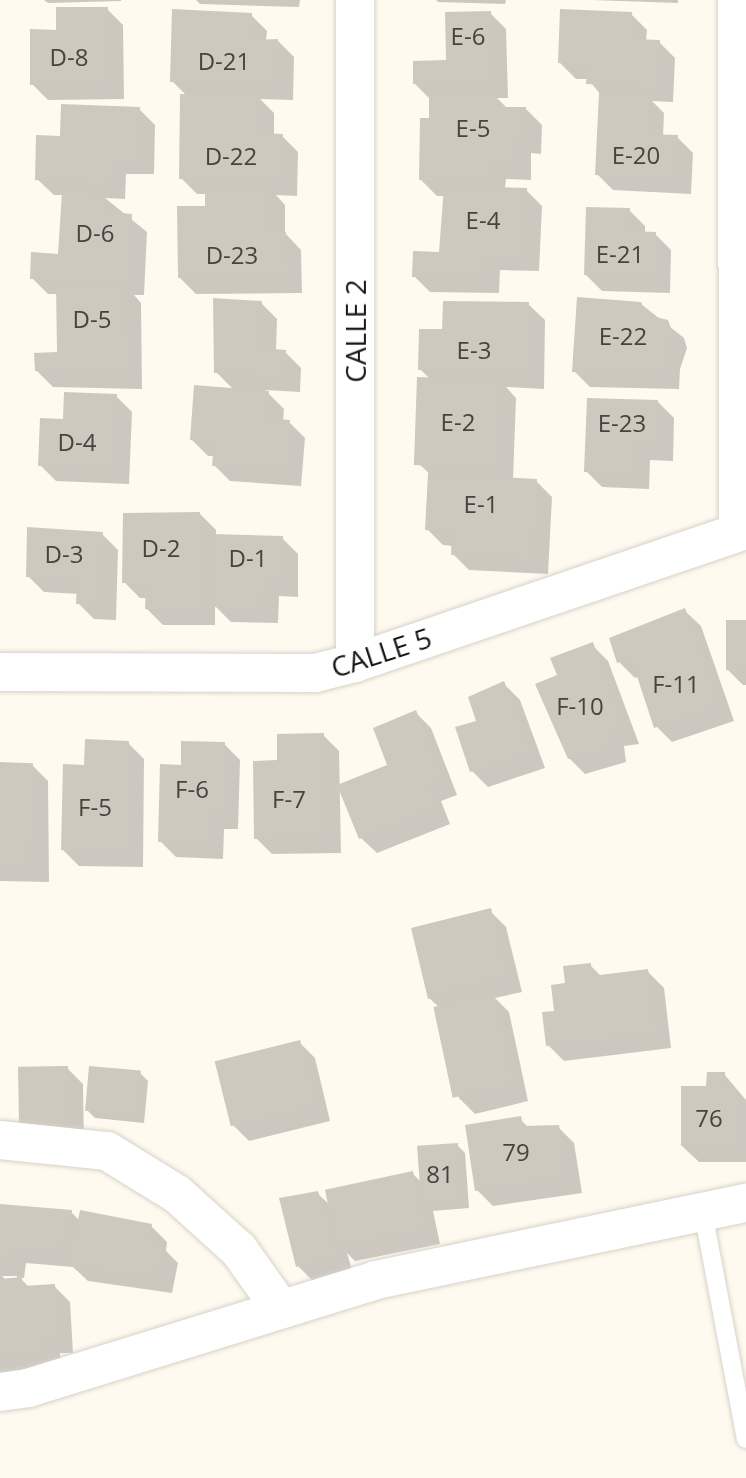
<!DOCTYPE html>
<style>
body{margin:0}
#map{position:relative;width:746px;height:1478px;overflow:hidden;background:#fffaf0;font-family:"Open Sans",sans-serif}
div>[style]{position:absolute}
.shadow>*{inset:0;background:#0003}
.building>*{inset:0;background:#cdc9bf;transform-origin:0 0}
.roads{filter:drop-shadow(0 0 2px #d7d2c8) drop-shadow(0 0 2px #d7d2c8)}
.service>*{height:18px;margin:-9px;padding:0 9px;transform-origin:9px;border-radius:9px;background:#fff}
.minor>*{height:38px;margin:-19px;padding:0 19px;transform-origin:19px;border-radius:19px;background:#fff}
span{translate:-50% -50%;white-space:nowrap;text-align:center;line-height:1.15;-webkit-text-stroke:6px #fff;paint-order:stroke}
.number-label{font-size:24px;color:#46443f}
.number-label span{-webkit-text-stroke-width:0}
.street-label{font-size:28px;color:#191714}
</style>
<div id="map">
<div class="shadow">
<div style="clip-path:polygon(44px 0,121px 0,121px 1px,48px 3px)"></div>
<div style="clip-path:polygon(196px 0,300px 0,299px 7px,200px 4px)"></div>
<div style="clip-path:polygon(436px 0,506px 0,505px 4px,438px 2px)"></div>
<div style="clip-path:polygon(591px 0,678px 0,678px 3px)"></div>
<div style="clip-path:polygon(107px 9px,123px 25px,124px 99px,48px 100px,32px 84px,58px 32px)"></div>
<div style="clip-path:polygon(490px 13px,506px 29px,508px 98px,497px 98px,508px 109px,526px 109px,542px 125px,541px 154px,531px 153px,531px 180px,506px 179px,505px 189px,526px 190px,542px 206px,539px 271px,500px 270px,499px 293px,430px 292px,414px 276px,441px 255px,445px 196px,437px 196px,421px 180px,431px 100px,415px 84px,448px 62px)"></div>
<div style="clip-path:polygon(631px 14px,647px 30px,646px 41px,659px 42px,675px 58px,673px 102px,652px 101px,664px 113px,663px 137px,677px 137px,693px 153px,691px 194px,613px 190px,597px 174px,601px 95px,588px 79px,576px 79px,560px 63px)"></div>
<div style="clip-path:polygon(251px 15px,267px 31px,266px 41px,278px 41px,294px 57px,293px 100px,260px 99px,274px 113px,274px 135px,282px 136px,298px 152px,297px 196px,276px 195px,285px 205px,285px 233px,301px 250px,302px 293px,196px 294px,180px 278px,207px 208px,207px 194px,197px 194px,181px 178px,187px 96px,172px 81px)"></div>
<div style="clip-path:polygon(139px 109px,155px 125px,154px 174px,126px 174px,125px 199px,105px 198px,147px 232px,144px 295px,134px 295px,141px 303px,142px 389px,53px 387px,37px 371px,59px 354px,58px 294px,48px 294px,32px 278px,60px 256px,64px 195px,54px 195px,37px 179px,62px 138px)"></div>
<div style="clip-path:polygon(629px 210px,645px 226px,645px 233px,655px 234px,671px 250px,670px 293px,602px 291px,586px 275px)"></div>
<div style="clip-path:polygon(261px 303px,277px 319px,276px 351px,285px 352px,301px 368px,300px 392px,265px 390px,284px 409px,283px 422px,289px 422px,305px 438px,301px 486px,230px 481px,214px 465px,215px 456px,208px 456px,192px 440px,234px 390px,216px 372px)"></div>
<div style="clip-path:polygon(528px 304px,545px 320px,544px 389px,506px 387px,516px 398px,513px 479px,536px 481px,552px 497px,548px 574px,469px 570px,453px 554px,453px 546px,443px 545px,427px 529px,430px 474px,419px 464px,430px 379px,420px 369px,444px 331px)"></div>
<div style="clip-path:polygon(641px 304px,684px 338px,687px 348px,680px 369px,679px 389px,590px 387px,574px 371px)"></div>
<div style="clip-path:polygon(116px 396px,132px 412px,129px 484px,56px 481px,40px 465px,65px 421px)"></div>
<div style="clip-path:polygon(658px 402px,674px 418px,673px 461px,650px 460px,649px 489px,602px 487px,586px 471px)"></div>
<div style="clip-path:polygon(200px 514px,216px 530px,216px 536px,282px 538px,298px 554px,298px 597px,279px 596px,278px 623px,231px 622px,215px 606px,215px 625px,163px 625px,147px 609px,147px 598px,140px 598px,124px 582px)"></div>
<div style="clip-path:polygon(102px 534px,118px 550px,116px 620px,94px 619px,78px 603px,79px 594px,44px 592px,28px 576px)"></div>
<div style="clip-path:polygon(685px 611px,701px 626px,734px 721px,672px 742px,656px 726px,639px 676px,635px 678px,619px 662px)"></div>
<div style="clip-path:polygon(746px 622px,746px 685px,743px 685px,727px 669px)"></div>
<div style="clip-path:polygon(592px 645px,608px 661px,639px 744px,624px 746px,626px 762px,585px 774px,569px 758px,560px 676px)"></div>
<div style="clip-path:polygon(504px 684px,520px 700px,545px 768px,488px 787px,472px 771px,478px 722px)"></div>
<div style="clip-path:polygon(415px 712px,431px 728px,457px 795px,441px 801px,450px 824px,377px 853px,361px 838px)"></div>
<div style="clip-path:polygon(323px 735px,339px 751px,341px 853px,272px 854px,256px 838px,279px 762px)"></div>
<div style="clip-path:polygon(128px 743px,144px 759px,143px 867px,79px 866px,63px 850px,86px 767px)"></div>
<div style="clip-path:polygon(224px 744px,240px 760px,238px 829px,224px 829px,223px 859px,176px 857px,160px 841px,183px 767px)"></div>
<div style="clip-path:polygon(0 764px,32px 765px,48px 781px,49px 882px,0 881px)"></div>
<div style="clip-path:polygon(490px 911px,506px 927px,522px 992px,495px 998px,509px 1012px,528px 1101px,475px 1114px,459px 1098px,441px 1009px,429px 998px)"></div>
<div style="clip-path:polygon(590px 965px,602px 977px,648px 972px,664px 988px,671px 1048px,564px 1061px,548px 1045px,557px 1012px)"></div>
<div style="clip-path:polygon(299px 1042px,315px 1058px,330px 1121px,249px 1141px,233px 1125px)"></div>
<div style="clip-path:polygon(67px 1068px,83px 1084px,84px 1149px,37px 1150px)"></div>
<div style="clip-path:polygon(140px 1073px,148px 1081px,144px 1123px,95px 1118px,87px 1110px)"></div>
<div style="clip-path:polygon(724px 1074px,746px 1100px,746px 1162px,699px 1162px,682px 1146px,708px 1088px)"></div>
<div style="clip-path:polygon(520px 1119px,529px 1128px,558px 1127px,574px 1143px,582px 1193px,493px 1206px,477px 1190px)"></div>
<div style="clip-path:polygon(457px 1145px,465px 1153px,469px 1208px,433px 1211px,440px 1244px,355px 1261px,347px 1253px,352px 1270px,314px 1282px,298px 1266px,317px 1193px,331px 1206px,412px 1173px,422px 1183px)"></div>
<div style="clip-path:polygon(evenodd,0 1206px,71px 1212px,80px 1221px,151px 1226px,167px 1242px,166px 1251px,178px 1263px,172px 1293px,88px 1281px,73px 1267px,26px 1263px,24px 1278px,19px 1277px,30px 1288px,54px 1286px,70px 1302px,73px 1353px,60px 1353px,61px 1370px,0 1373px,0 1206px,2px 1276px,17px 1276px,17px 1278px,6px 1280px,2px 1276px)"></div>
</div>
<div class="building">
<div style="clip-path:polygon(56px 7px,108px 7px,109px 84px,30px 85px,30px 29px,56px 30px)"></div>
<div style="clip-path:polygon(172px 9px,252px 13px,251px 40px,278px 39px,278px 85px,170px 82px)"></div>
<div style="clip-path:polygon(560px 9px,632px 12px,631px 39px,660px 40px,658px 87px,586px 84px,587px 64px,558px 63px)"></div>
<div style="clip-path:polygon(491px 11px,493px 82px,413px 84px,413px 61px,446px 60px,445px 12px)"></div>
<div style="clip-path:polygon(429px 92px,495px 93px,495px 107px,526px 107px,526px 139px,516px 138px,515px 165px,491px 164px,489px 180px,419px 180px,420px 118px,429px 118px)"></div>
<div style="clip-path:polygon(599px 93px,649px 95px,647px 134px,678px 135px,676px 179px,595px 175px)"></div>
<div style="clip-path:polygon(180px 94px,259px 95px,259px 133px,283px 134px,282px 180px,179px 179px)"></div>
<div style="clip-path:polygon(61px 104px,140px 107px,139px 159px,111px 159px,110px 184px,35px 180px,36px 135px,60px 136px)"></div>
<div style="clip-path:polygon(444px 186px,527px 188px,524px 256px,484px 255px,484px 278px,412px 277px,413px 251px,439px 252px)"></div>
<div style="clip-path:polygon(205px 187px,270px 187px,270px 232px,286px 232px,287px 278px,178px 278px,177px 206px,205px 206px)"></div>
<div style="clip-path:polygon(62px 192px,106px 195px,104px 211px,132px 214px,129px 280px,30px 279px,31px 252px,58px 254px)"></div>
<div style="clip-path:polygon(586px 207px,630px 208px,629px 231px,656px 232px,655px 278px,584px 275px)"></div>
<div style="clip-path:polygon(126px 284px,127px 374px,35px 371px,34px 353px,57px 352px,56px 285px)"></div>
<div style="clip-path:polygon(577px 297px,641px 302px,647px 315px,668px 320px,672px 331px,664px 352px,664px 374px,572px 372px)"></div>
<div style="clip-path:polygon(213px 298px,262px 301px,260px 348px,286px 350px,285px 376px,214px 373px)"></div>
<div style="clip-path:polygon(443px 301px,529px 302px,529px 374px,418px 370px,419px 329px,442px 329px)"></div>
<div style="left:417px;top:377px;width:84px;height:88px;rotate:2deg"></div>
<div style="clip-path:polygon(194px 385px,269px 391px,267px 418px,290px 420px,286px 470px,212px 466px,214px 442px,190px 440px)"></div>
<div style="clip-path:polygon(64px 392px,117px 394px,113px 469px,38px 466px,40px 418px,63px 419px)"></div>
<div style="clip-path:polygon(587px 398px,658px 400px,658px 446px,635px 445px,633px 474px,584px 472px)"></div>
<div style="clip-path:polygon(428px 473px,537px 479px,533px 559px,451px 555px,452px 532px,425px 530px)"></div>
<div style="clip-path:polygon(200px 512px,200px 609px,145px 609px,146px 583px,122px 583px,123px 513px)"></div>
<div style="clip-path:polygon(27px 527px,103px 532px,101px 605px,76px 604px,77px 579px,26px 577px)"></div>
<div style="clip-path:polygon(212px 534px,283px 536px,282px 581px,263px 581px,262px 608px,213px 607px)"></div>
<div style="clip-path:polygon(685px 608px,719px 705px,654px 728px,631px 658px,617px 663px,609px 638px)"></div>
<div style="left:726px;top:620px;width:20px;height:50px"></div>
<div style="clip-path:polygon(593px 642px,624px 728px,609px 731px,611px 746px,568px 759px,535px 684px,557px 675px,550px 658px)"></div>
<div style="clip-path:polygon(504px 681px,531px 752px,470px 772px,455px 727px,476px 721px,468px 697px)"></div>
<div style="clip-path:polygon(416px 710px,442px 778px,426px 785px,436px 808px,359px 839px,337px 785px,387px 765px,373px 728px)"></div>
<div style="clip-path:polygon(324px 733px,325px 837px,254px 839px,253px 761px,277px 760px,277px 734px)"></div>
<div style="clip-path:polygon(85px 739px,129px 741px,128px 852px,61px 850px,63px 764px,84px 765px)"></div>
<div style="clip-path:polygon(181px 741px,225px 742px,223px 814px,209px 814px,207px 843px,158px 842px,160px 764px,181px 765px)"></div>
<div style="left:0;top:762px;width:33px;height:104px;rotate:2deg"></div>
<div style="clip-path:polygon(491px 908px,507px 976px,446px 991px,446px 995px,428px 999px,411px 928px)"></div>
<div style="clip-path:polygon(591px 963px,592px 976px,648px 969px,656px 1033px,546px 1046px,542px 1012px,554px 1011px,551px 985px,565px 983px,563px 966px)"></div>
<div style="left:494px;top:994px;width:93px;height:62px;rotate:78deg"></div>
<div style="left:300px;top:1040px;width:67px;height:88px;rotate:76deg"></div>
<div style="left:68px;top:1066px;width:68px;height:50px;rotate:89deg"></div>
<div style="left:89px;top:1066px;width:52px;height:45px;rotate:5deg"></div>
<div style="clip-path:polygon(707px 1072px,725px 1072px,725px 1089px,737px 1089px,737px 1147px,681px 1146px,681px 1086px,706px 1086px)"></div>
<div style="clip-path:polygon(521px 1116px,523px 1126px,559px 1125px,567px 1177px,475px 1191px,465px 1125px)"></div>
<div style="left:458px;top:1143px;width:58px;height:41px;rotate:86deg"></div>
<div style="left:413px;top:1171px;width:59px;height:90px;rotate:78deg"></div>
<div style="clip-path:polygon(318px 1191px,337px 1254px,296px 1267px,279px 1198px)"></div>
<div style="clip-path:polygon(0 1204px,72px 1210px,71px 1224px,64px 1223px,63px 1246px,57px 1245px,56px 1251px,10px 1248px,8px 1262px,0 1262px)"></div>
<div style="clip-path:polygon(80px 1210px,152px 1224px,149px 1242px,163px 1245px,156px 1278px,69px 1266px)"></div>
<div style="clip-path:polygon(22px 1277px,22px 1286px,55px 1284px,58px 1337px,45px 1338px,46px 1354px,0 1357px,0 1279px)"></div>
</div>
<div class="roads">
<div class="service">
<div style="left:703px;top:1212px;width:231px;rotate:79.3deg"></div>
</div>
<div class="minor">
<div style="left:737px;top:0;width:530px;rotate:89.89deg"></div>
<div style="left:355px;top:663px;width:663px;rotate:-90deg"></div>
<div style="left:0;top:672px;width:315px;rotate:0.2deg"></div>
<div style="left:315px;top:673px;width:41px;rotate:-14deg"></div>
<div style="left:355px;top:663px;width:413px;rotate:-18.8deg"></div>
<div style="left:0;top:1140px;width:108px;rotate:5.9deg"></div>
<div style="left:107px;top:1151px;width:82px;rotate:31.6deg"></div>
<div style="left:177px;top:1194px;width:84px;rotate:42.1deg"></div>
<div style="left:239px;top:1250px;width:72px;rotate:54.6deg"></div>
<div style="left:0;top:1392px;width:28px;rotate:-8deg"></div>
<div style="left:28px;top:1388px;width:364px;rotate:-17.2deg"></div>
<div style="left:376px;top:1280px;width:378px;rotate:-11.8deg"></div>
</div>
</div>
<div class="number-label">
<span style="left:468px;top:36px">E-6</span>
<span style="left:69px;top:57px">D-8</span>
<span style="left:224px;top:61px">D-21</span>
<span style="left:473px;top:128px">E-5</span>
<span style="left:636px;top:155px">E-20</span>
<span style="left:231px;top:156px">D-22</span>
<span style="left:483px;top:220px">E-4</span>
<span style="left:95px;top:233px">D-6</span>
<span style="left:620px;top:254px">E-21</span>
<span style="left:232px;top:255px">D-23</span>
<span style="left:92px;top:319px">D-5</span>
<span style="left:623px;top:336px">E-22</span>
<span style="left:474px;top:350px">E-3</span>
<span style="left:458px;top:422px">E-2</span>
<span style="left:622px;top:423px">E-23</span>
<span style="left:77px;top:442px">D-4</span>
<span style="left:481px;top:504px">E-1</span>
<span style="left:161px;top:548px">D-2</span>
<span style="left:64px;top:554px">D-3</span>
<span style="left:248px;top:558px">D-1</span>
<span style="left:676px;top:684px">F-11</span>
<span style="left:580px;top:706px">F-10</span>
<span style="left:192px;top:789px">F-6</span>
<span style="left:289px;top:799px">F-7</span>
<span style="left:95px;top:807px">F-5</span>
<span style="left:709px;top:1118px">76</span>
<span style="left:516px;top:1152px">79</span>
<span style="left:440px;top:1174px">81</span>
</div>
<div class="street-label">
<span style="left:355px;top:331px;rotate:-90deg">CALLE 2</span>
<span style="left:381px;top:652px;rotate:-18deg">CALLE 5</span>
</div>
</div>
